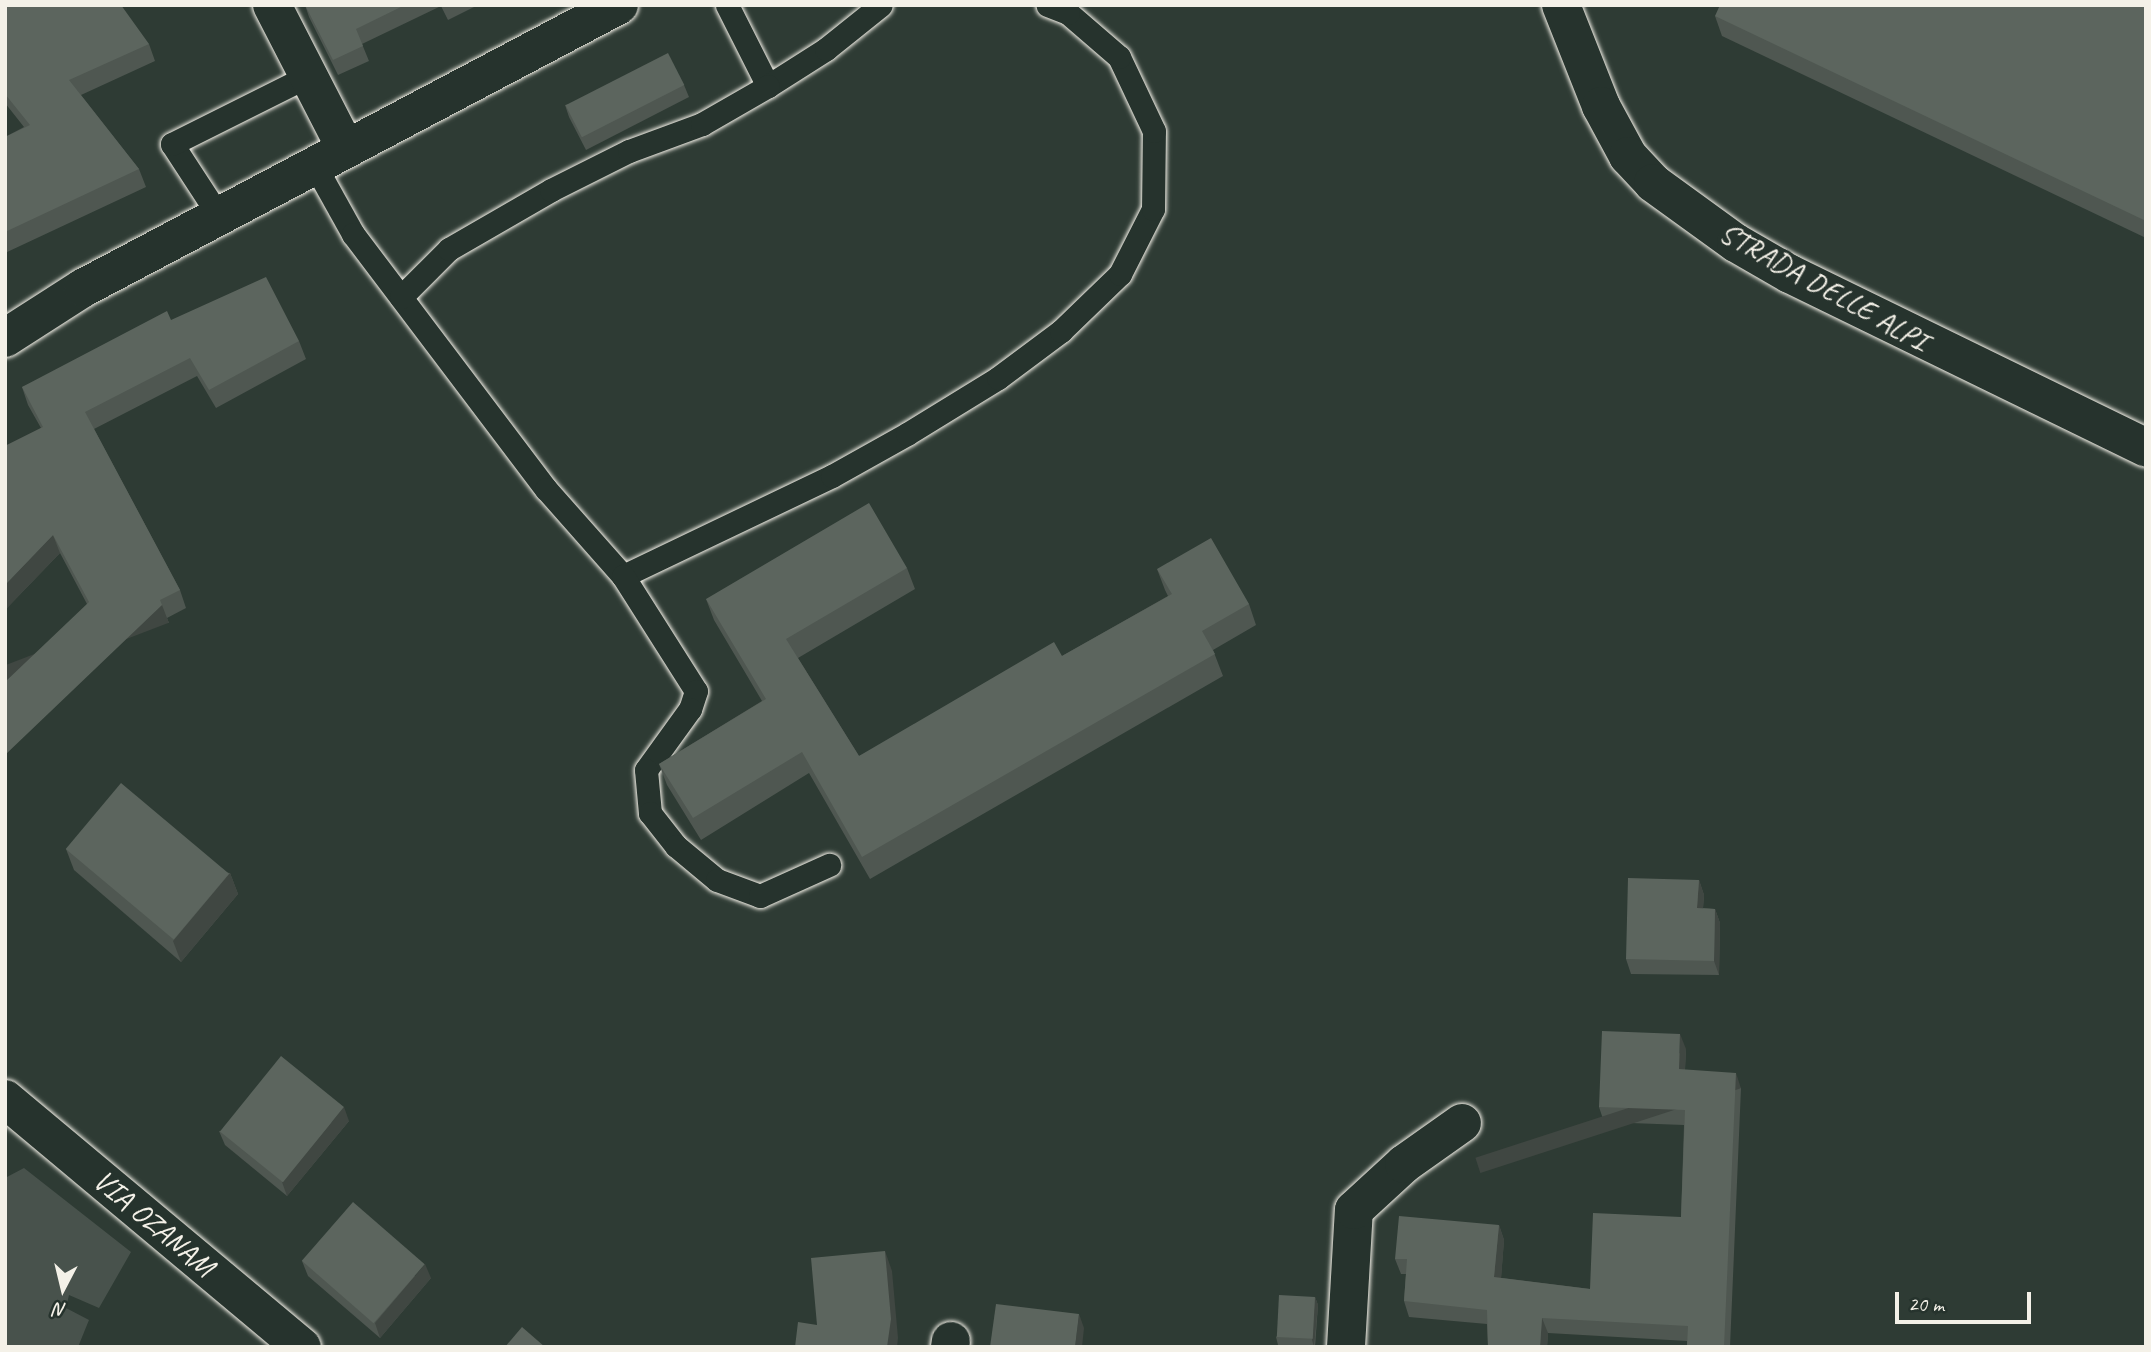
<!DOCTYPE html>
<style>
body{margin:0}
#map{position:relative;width:2151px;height:1352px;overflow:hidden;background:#2e3b34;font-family:Caveat,sans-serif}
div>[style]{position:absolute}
.green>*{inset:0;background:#48524c}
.roads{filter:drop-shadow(0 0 2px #f4f1e8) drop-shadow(0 0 2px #f4f1e8)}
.lane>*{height:23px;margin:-11.5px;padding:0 11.5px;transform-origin:11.5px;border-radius:11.5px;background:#26332d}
.street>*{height:38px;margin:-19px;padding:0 19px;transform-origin:19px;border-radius:19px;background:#26332d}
.primary>*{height:38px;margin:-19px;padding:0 19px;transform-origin:19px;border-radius:19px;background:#26332d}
.wall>*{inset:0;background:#4f5751}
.shaded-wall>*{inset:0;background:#404742;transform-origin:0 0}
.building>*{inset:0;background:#5c655e;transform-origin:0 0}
span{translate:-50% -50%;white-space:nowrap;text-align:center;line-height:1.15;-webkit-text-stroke:6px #26332d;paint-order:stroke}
.street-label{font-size:30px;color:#f4f1e8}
.frame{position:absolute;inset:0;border:7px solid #f4f1e8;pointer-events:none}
.north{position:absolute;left:28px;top:1254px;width:70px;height:70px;-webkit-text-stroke:5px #26332d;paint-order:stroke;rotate:187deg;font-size:19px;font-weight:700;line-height:28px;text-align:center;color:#f4f1e8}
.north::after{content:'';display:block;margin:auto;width:24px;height:32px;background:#f4f1e8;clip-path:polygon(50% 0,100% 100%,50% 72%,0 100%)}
.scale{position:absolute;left:1895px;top:1292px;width:136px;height:32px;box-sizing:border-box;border:4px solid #f4f1e8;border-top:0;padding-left:9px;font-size:21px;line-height:24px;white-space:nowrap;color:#f4f1e8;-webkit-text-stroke:5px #26332d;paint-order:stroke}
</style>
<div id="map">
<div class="green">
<div style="clip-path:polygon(24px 1168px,131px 1252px,99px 1308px,69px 1295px,66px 1308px,89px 1320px,78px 1347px,5px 1347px,5px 1178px)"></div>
</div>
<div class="roads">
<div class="lane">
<div style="left:727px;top:5px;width:91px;rotate:63.2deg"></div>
<div style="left:768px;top:86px;width:69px;rotate:-32.5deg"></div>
<div style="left:826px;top:49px;width:70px;rotate:-38.7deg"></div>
<div style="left:314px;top:164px;width:80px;rotate:60.9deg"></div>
<div style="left:353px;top:234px;width:320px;rotate:52.9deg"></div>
<div style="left:546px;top:489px;width:116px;rotate:48.5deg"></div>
<div style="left:623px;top:576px;width:232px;rotate:-25.6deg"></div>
<div style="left:832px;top:476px;width:86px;rotate:-29.2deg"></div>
<div style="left:907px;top:434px;width:107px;rotate:-31.6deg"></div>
<div style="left:998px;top:378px;width:79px;rotate:-36.7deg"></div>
<div style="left:1061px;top:331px;width:82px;rotate:-44deg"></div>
<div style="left:1120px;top:274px;width:73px;rotate:-63.1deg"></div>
<div style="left:1153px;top:209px;width:78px;rotate:-89.3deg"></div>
<div style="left:1154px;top:131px;width:82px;rotate:-115.3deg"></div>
<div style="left:1119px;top:57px;width:67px;rotate:-139.2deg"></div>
<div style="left:1068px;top:13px;width:22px;rotate:-159deg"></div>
<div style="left:219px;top:216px;width:86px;rotate:-123.1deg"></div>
<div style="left:172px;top:144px;width:152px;rotate:-26.6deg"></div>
<div style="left:401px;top:297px;width:68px;rotate:-45deg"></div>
<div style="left:449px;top:249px;width:118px;rotate:-30deg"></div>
<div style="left:551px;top:190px;width:87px;rotate:-26.6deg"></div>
<div style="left:629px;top:151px;width:78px;rotate:-20.3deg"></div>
<div style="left:702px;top:124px;width:76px;rotate:-29.9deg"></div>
<div style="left:623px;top:576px;width:136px;rotate:57.6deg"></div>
<div style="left:696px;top:691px;width:19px;rotate:108deg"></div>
<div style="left:690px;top:709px;width:75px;rotate:125.8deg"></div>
<div style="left:646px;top:770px;width:43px;rotate:84.7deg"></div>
<div style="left:650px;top:813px;width:42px;rotate:51.8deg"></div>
<div style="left:676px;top:846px;width:53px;rotate:39.7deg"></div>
<div style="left:717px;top:880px;width:46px;rotate:20.4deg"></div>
<div style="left:760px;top:896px;width:76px;rotate:-24.2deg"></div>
</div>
<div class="street">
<div style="left:272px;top:5px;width:162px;rotate:62.8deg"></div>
<div style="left:1561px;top:5px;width:109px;rotate:68.4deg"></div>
<div style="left:1601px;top:106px;width:57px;rotate:61.6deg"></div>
<div style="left:1628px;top:156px;width:37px;rotate:47deg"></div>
<div style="left:1653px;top:183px;width:102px;rotate:35.9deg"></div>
<div style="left:1736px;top:243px;width:62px;rotate:29.9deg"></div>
<div style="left:1790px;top:274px;width:396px;rotate:26deg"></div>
<div style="left:5px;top:1099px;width:387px;rotate:39.9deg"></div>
<div style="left:950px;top:1347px;width:6px;rotate:-81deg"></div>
<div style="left:1346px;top:1347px;width:137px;rotate:-86.7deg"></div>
<div style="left:1354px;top:1210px;width:68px;rotate:-42.6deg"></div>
<div style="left:1404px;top:1164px;width:71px;rotate:-35.3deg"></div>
</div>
<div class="primary">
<div style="left:5px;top:338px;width:93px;rotate:-32.7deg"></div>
<div style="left:83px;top:288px;width:606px;rotate:-27.83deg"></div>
</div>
</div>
<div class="wall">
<div style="clip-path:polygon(5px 5px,149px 44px,155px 61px,81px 95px,139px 169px,146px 187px,5px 253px,5px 137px,24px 127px,5px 103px)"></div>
<div style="clip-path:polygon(305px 5px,478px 5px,448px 20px,441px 6px,362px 44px,369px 61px,338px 75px,309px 17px)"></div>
<div style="clip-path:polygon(2146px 5px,2146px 238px,1722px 36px,1715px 16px)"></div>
<div style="clip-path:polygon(684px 85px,689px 97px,586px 150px,569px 117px,565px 105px)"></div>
<div style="clip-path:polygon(171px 320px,299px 341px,306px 359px,216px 408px,197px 376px,94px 429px,180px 590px,186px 608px,167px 618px,169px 623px,87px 604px,60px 553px,5px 610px,5px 446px,41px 428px,28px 405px,22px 387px)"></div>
<div style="clip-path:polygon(907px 568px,915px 589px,798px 658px,859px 756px,1062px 656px,1168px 596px,1165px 590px,1157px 569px,1249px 604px,1256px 625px,1213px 650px,1223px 676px,870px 879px,809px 773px,701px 840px,667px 785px,659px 764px,762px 701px,714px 620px,706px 599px)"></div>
<div style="clip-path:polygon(66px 849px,230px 873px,238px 894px,181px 962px,74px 870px)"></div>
<div style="clip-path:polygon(1699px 880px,1704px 895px,1703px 908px,1715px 909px,1720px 923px,1719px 975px,1631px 974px,1626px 959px)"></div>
<div style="clip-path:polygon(1686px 1049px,1685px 1070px,1741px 1088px,1730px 1347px,1687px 1347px,1687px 1341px,1548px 1333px,1547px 1347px,1488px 1347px,1487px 1324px,1409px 1317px,1404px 1301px,1406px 1274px,1401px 1274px,1395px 1259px,1499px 1225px,1504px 1240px,1501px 1278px,1590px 1289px,1681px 1217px,1684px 1125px,1604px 1122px,1599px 1107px)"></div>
<div style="clip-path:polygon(349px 1121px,287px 1196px,225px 1145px,219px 1131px)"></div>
<div style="clip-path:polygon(302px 1261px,431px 1278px,380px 1338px,308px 1276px)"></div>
<div style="clip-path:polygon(1315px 1297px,1318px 1305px,1315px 1347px,1278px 1345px,1276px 1337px)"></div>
</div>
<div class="shaded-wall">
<div style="clip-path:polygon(53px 535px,60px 553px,5px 610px,5px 585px)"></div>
<div style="left:162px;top:605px;width:19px;height:217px;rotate:69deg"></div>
<div style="clip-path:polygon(230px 873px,238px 894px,181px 962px,173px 941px)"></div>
<div style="clip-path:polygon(1699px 880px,1704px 895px,1702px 922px,1697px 908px)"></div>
<div style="clip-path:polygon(1715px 909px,1720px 923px,1719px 975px,1714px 961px)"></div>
<div style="clip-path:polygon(1680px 1034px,1686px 1049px,1684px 1084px,1679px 1069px)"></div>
<div style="left:1736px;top:1073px;width:16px;height:274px;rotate:72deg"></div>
<div style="clip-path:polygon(344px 1107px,349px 1121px,287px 1196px,282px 1182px)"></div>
<div style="clip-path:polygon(1499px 1225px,1504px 1240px,1500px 1292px,1494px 1277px)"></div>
<div style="clip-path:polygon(885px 1251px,892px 1271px,898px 1338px,897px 1347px,887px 1347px)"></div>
<div style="clip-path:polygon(425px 1264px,431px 1278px,380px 1338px,375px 1323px)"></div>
<div style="clip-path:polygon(1315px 1297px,1318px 1305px,1314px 1347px,1312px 1340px)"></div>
<div style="clip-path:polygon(1079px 1314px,1084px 1328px,1082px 1347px,1075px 1347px)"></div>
<div style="clip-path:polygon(1542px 1318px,1548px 1333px,1547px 1347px,1540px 1347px)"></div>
</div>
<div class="building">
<div style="clip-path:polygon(5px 5px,121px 5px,149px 44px,69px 80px,139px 169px,5px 232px,5px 137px,30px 125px,5px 94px)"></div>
<div style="clip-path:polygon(305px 5px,405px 5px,356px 29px,363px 46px,333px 60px)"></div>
<div style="clip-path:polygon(1720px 5px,2146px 5px,2146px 221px,1715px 16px)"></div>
<div style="left:668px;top:53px;width:36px;height:115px;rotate:63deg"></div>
<div style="clip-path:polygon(266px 277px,299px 341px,209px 390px,190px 358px,85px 412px,180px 590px,160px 600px,162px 605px,5px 755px,5px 682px,89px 602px,53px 535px,5px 585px,5px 446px,43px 427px,22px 387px,167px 311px,171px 320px)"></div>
<div style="clip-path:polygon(869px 503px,907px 568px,786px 639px,859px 756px,1054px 642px,1062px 656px,1172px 594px,1157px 569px,1211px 538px,1249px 604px,1202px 631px,1215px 654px,862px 857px,802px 752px,693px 818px,659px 764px,766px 699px,706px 599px)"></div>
<div style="left:121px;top:783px;width:141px;height:86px;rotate:40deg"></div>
<div style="clip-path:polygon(1628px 878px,1699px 880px,1697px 908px,1715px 909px,1714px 961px,1626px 959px)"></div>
<div style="clip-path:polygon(1602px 1031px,1680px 1034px,1679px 1069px,1736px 1073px,1724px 1347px,1687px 1347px,1688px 1326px,1542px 1318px,1540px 1347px,1488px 1347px,1487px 1310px,1404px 1301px,1407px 1259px,1395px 1259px,1399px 1216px,1499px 1225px,1494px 1277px,1590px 1289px,1593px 1213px,1681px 1217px,1685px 1110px,1599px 1107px)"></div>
<div style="left:281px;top:1056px;width:81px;height:97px;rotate:39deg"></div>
<div style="left:353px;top:1202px;width:95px;height:78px;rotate:41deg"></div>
<div style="clip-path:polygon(885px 1251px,891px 1319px,887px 1347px,795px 1347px,798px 1322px,817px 1325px,811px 1258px)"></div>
<div style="left:1279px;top:1295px;width:36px;height:42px;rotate:3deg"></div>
<div style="clip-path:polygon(996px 1304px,1079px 1314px,1075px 1347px,990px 1347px)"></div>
<div style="clip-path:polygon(522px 1327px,545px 1347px,505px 1347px)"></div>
</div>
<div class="street-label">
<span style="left:1824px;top:286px;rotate:29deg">STRADA DELLE ALPI</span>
<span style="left:154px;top:1223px;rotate:40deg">VIA OZANAM</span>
</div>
<div class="frame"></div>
<div class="north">N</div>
<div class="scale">20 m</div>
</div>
